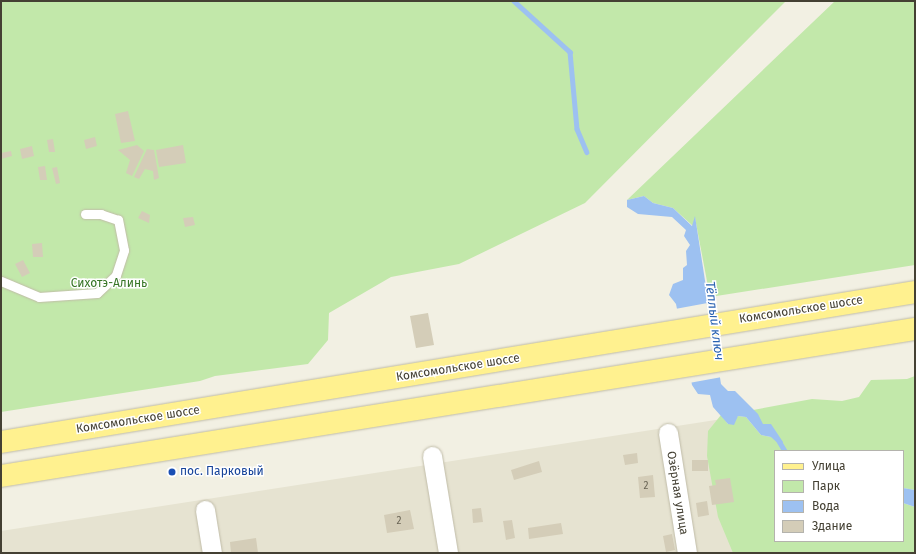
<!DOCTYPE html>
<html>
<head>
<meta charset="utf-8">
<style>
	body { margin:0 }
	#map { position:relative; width:916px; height:554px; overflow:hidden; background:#f2f0e3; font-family:"Fira Sans",sans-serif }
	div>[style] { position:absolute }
	.residential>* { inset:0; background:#e6e3d1 }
	.green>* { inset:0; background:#c2e8aa }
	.water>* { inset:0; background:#9dc1f1 }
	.pier>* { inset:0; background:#f2f0e3 }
	.stream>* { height:4.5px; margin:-2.25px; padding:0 2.25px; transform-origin:2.25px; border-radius:2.25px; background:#9dc1f1 }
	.building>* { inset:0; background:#d4cdb8 }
	.roads { filter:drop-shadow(0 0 1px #c0bca8) drop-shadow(0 0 1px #c0bca8) }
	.lane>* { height:9px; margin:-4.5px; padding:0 4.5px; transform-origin:4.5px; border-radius:4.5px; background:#fff }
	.street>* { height:19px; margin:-9.5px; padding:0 9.5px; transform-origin:9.5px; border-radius:9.5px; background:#fff }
	.primary>* { height:22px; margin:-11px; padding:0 11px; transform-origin:11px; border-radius:11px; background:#fff18f }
	.dots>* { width:11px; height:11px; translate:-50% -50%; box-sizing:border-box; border:2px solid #fff; border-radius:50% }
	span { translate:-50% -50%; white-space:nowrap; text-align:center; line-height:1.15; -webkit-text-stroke:3px #fff; paint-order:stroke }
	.number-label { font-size:10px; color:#686354 }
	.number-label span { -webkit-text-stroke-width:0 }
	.park-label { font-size:12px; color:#377626 }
	.street-label { font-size:12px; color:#444033 }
	.transit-label { font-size:12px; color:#164399 }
	.left { translate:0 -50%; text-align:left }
	.water-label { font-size:13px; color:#2b63b1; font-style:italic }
	.frame { position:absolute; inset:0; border:2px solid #444033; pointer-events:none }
	.legend { position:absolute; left:774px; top:450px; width:130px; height:92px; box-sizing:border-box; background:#fff; border:1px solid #b4b3ad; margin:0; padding:5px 7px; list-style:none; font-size:12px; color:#444033 }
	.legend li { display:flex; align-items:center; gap:8px; height:20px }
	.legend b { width:20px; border:1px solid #b4b3ad }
</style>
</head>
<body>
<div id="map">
	<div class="residential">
		<i style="clip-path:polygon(722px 419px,775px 541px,859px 553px,1px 553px,1px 531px)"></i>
	</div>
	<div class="green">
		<i style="clip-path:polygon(1px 1px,786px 1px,585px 203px,459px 264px,391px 277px,329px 313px,328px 340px,308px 364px,215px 376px,200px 381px,1px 412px)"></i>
		<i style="clip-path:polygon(835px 1px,915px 1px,915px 265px,710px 297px,695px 218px,693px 226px,673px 208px,653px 203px,644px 196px,627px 200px)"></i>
		<i style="clip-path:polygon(915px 376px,915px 490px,903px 488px,903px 451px,775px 451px,775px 541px,903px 541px,903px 503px,915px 507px,915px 553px,733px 553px,718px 517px,707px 456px,708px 431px,721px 415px,728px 424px,738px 416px,746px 417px,761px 435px,771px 437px,753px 410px,812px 399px,842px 401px,859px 397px,871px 380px,907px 379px)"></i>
	</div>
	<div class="water">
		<i style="clip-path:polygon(644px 196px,653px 203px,673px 208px,692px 226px,695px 216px,721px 384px,728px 391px,735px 391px,758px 414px,763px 424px,771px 424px,783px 442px,782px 447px,771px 437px,761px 435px,746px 417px,738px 416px,734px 425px,728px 424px,713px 407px,710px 395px,698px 394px,692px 385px,676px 304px,669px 295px,673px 284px,683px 280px,683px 268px,687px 265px,686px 251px,690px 245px,684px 236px,686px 230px,672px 217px,638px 214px,627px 207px,627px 200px)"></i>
		<i style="clip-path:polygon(903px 488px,915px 490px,915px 507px,903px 503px)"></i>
	</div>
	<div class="pier">
		<i style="clip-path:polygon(713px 302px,722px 377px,689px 383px,675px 309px)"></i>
	</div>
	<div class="stream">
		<i style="left:514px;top:1px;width:76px;rotate:42.3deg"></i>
		<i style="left:570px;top:52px;width:77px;rotate:84.8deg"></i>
		<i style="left:577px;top:129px;width:25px;rotate:67deg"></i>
		<i style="left:779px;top:441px;width:12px;rotate:59deg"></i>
	</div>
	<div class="building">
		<i style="clip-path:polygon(128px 111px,135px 141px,121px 143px,115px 114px)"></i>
		<i style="clip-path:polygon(95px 137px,97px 146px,86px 149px,84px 140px)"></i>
		<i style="clip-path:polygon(53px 139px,55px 152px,49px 152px,47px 140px)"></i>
		<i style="clip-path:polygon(137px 145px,144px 151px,132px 176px,126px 173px,130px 160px,118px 150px)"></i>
		<i style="clip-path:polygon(183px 145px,186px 163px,159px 167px,156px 150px)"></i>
		<i style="clip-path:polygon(32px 146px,34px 156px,22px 159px,20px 149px)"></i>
		<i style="clip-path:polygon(147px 149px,154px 150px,159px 178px,154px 180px,153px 171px,145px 169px,139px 179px,134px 177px)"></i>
		<i style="clip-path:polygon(11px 151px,12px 156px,1px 159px,1px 153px)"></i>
		<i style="clip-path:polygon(45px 166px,47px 180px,40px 180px,38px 167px)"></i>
		<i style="clip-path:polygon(57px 167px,60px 183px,56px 184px,52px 168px)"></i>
		<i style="clip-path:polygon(142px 211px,150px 215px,149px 223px,138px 218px)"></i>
		<i style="clip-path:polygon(193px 217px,195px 225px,185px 227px,183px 218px)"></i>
		<i style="clip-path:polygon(42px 243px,43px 257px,33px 257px,32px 244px)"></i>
		<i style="clip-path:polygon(23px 260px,30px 273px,22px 277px,15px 264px)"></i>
		<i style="clip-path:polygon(428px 313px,434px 345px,416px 348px,410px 316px)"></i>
		<i style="clip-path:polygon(637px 453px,638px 463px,625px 465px,623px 455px)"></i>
		<i style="clip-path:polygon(692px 460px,708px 460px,708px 471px,692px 471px)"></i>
		<i style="clip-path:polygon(539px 461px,542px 472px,514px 480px,511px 470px)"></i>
		<i style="clip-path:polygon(653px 475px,655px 497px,640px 498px,638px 477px)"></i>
		<i style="clip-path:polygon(730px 478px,734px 502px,712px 505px,709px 486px,716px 485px,715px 480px)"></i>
		<i style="clip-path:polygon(707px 501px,709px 515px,698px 517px,696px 503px)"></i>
		<i style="clip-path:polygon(481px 508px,483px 522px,473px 523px,472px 509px)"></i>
		<i style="clip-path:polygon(410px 510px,414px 529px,387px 533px,384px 515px)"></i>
		<i style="clip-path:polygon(512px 520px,515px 538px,506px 540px,503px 521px)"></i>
		<i style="clip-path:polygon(561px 523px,563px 534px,529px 539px,528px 528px)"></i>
		<i style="clip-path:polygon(672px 534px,675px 550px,666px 552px,663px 536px)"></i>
		<i style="clip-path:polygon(256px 538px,258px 553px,231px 553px,230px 542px)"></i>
	</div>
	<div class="roads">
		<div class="lane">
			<i style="left:1px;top:281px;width:41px;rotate:22.8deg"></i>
			<i style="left:39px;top:297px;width:58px;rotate:-3.9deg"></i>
			<i style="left:97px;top:293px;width:26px;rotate:-43deg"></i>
			<i style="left:116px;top:275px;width:26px;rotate:-72deg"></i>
			<i style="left:124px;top:250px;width:31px;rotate:-101deg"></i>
			<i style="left:118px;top:220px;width:18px;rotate:-161deg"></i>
			<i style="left:101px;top:214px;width:16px;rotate:180deg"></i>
		</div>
		<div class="street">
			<i style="left:668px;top:433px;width:121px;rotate:81deg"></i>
			<i style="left:432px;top:456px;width:98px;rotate:80.6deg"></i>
			<i style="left:205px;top:510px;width:44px;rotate:80.8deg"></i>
		</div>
		<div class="primary">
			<i style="left:1px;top:442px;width:926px;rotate:-9.32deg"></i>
			<i style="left:1px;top:476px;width:926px;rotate:-9.14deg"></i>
		</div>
	</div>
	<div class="dots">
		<i style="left:172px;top:472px;background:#1a4fb4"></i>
	</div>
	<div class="number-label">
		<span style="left:646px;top:487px">2</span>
		<span style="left:399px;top:522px">2</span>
	</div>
	<div class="park-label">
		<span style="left:109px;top:284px">Сихотэ-Алинь</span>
	</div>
	<div class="street-label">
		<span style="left:801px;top:310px;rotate:-9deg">Комсомольское шоссе</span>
		<span style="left:458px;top:368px;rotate:-9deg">Комсомольское шоссе</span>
		<span style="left:138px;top:420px;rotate:-9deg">Комсомольское шоссе</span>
		<span style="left:677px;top:493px;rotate:81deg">Озёрная улица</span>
	</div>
	<div class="transit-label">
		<span class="left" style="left:180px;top:472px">пос. Парковый</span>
	</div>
	<div class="water-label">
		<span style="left:714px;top:321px;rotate:83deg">Тёплый ключ</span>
	</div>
	<div class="frame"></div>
	<ul class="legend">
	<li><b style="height:5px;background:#fff18f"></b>Улица</li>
	<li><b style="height:11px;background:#c2e8aa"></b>Парк</li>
	<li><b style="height:11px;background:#9dc1f1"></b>Вода</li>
	<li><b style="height:11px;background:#d4cdb8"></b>Здание</li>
	</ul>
</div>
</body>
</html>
